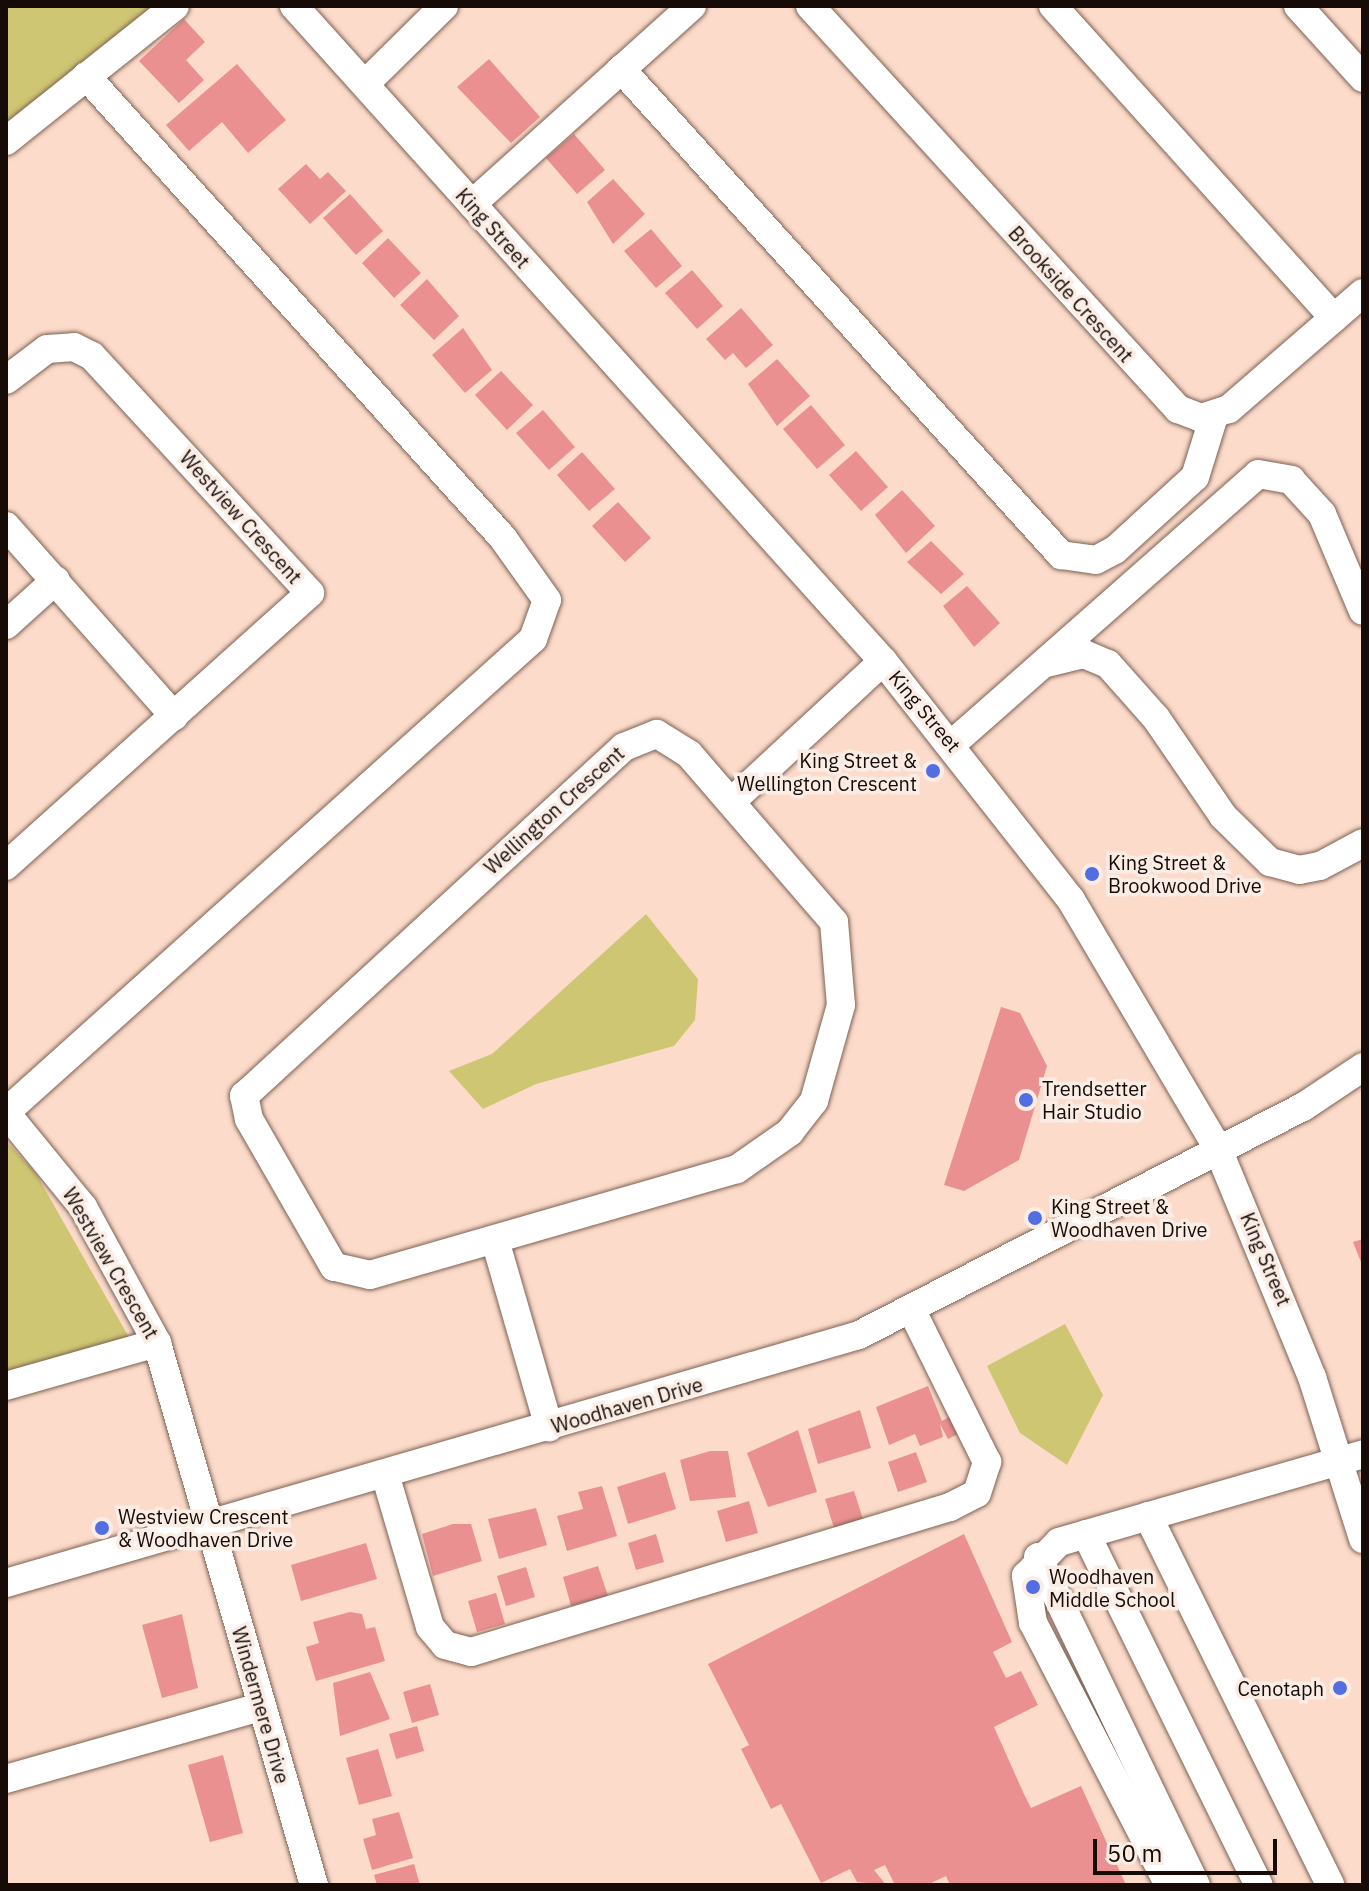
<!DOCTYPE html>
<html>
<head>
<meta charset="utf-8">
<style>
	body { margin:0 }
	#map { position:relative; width:1369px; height:1891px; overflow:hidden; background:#fcdbca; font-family:"IBM Plex Sans",sans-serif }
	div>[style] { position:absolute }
	.green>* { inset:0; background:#cfc673 }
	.building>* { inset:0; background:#eb9090 }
	.roads { filter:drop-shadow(0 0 2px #7e6153) drop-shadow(0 0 2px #7e6153) }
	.minor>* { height:28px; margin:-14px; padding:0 14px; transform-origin:14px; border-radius:14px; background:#fff }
	.dots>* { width:22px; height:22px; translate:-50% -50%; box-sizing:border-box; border:4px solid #faede6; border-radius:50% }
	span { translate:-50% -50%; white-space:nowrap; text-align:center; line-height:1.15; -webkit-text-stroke:7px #faede6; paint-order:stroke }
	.street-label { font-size:20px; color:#160b06 }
	.poi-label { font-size:20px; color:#160b06 }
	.right { translate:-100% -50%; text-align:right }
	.left { translate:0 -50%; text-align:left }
	.frame { position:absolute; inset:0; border:8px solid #160b06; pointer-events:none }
	.scale { position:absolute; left:1093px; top:1839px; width:184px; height:36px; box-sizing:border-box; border:4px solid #160b06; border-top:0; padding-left:10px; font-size:24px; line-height:28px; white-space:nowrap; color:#160b06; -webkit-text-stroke:6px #faede6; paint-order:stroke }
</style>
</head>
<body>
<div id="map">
	<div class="green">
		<i style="clip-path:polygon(6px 6px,159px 6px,6px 127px)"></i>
		<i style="clip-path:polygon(646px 914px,698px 979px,695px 1020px,674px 1046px,536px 1084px,483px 1109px,449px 1071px,492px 1054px)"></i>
		<i style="clip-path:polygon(6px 1141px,35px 1172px,131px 1341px,6px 1374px)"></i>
		<i style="clip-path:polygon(1065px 1324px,1103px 1395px,1067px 1465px,1020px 1433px,987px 1366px)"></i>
	</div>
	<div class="building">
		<i style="clip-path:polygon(184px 19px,205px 42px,186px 60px,204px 80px,179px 103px,139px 61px)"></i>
		<i style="clip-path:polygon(489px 59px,540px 117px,511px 143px,457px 87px)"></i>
		<i style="clip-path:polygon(237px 64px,286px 120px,248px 153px,222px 122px,189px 151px,166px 125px)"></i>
		<i style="clip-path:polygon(574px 134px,605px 170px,577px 194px,546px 158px)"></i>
		<i style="clip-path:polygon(306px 164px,320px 179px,328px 172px,346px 191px,310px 224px,278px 189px)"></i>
		<i style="clip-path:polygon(613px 179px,645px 214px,613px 244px,587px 202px)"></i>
		<i style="clip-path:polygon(350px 194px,383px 231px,356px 255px,323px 218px)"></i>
		<i style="clip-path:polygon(651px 229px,682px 266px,656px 288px,624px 251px)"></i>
		<i style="clip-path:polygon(388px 238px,421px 273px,394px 298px,362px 263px)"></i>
		<i style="clip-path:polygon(692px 270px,723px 306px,697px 329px,665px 293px)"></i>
		<i style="clip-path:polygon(427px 279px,459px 316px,434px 340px,400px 305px)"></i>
		<i style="clip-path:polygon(741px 308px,773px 345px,746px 368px,733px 353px,725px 360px,706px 339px)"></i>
		<i style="clip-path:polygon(463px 328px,492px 370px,465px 393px,432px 355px)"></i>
		<i style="clip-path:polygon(777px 359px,810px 396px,777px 426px,748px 384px)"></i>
		<i style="clip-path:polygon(501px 371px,533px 405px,507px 430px,475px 395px)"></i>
		<i style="clip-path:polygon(811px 405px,845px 445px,817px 469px,783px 429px)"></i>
		<i style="clip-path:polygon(543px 410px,575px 447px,549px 470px,516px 433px)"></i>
		<i style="clip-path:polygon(856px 451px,888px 487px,861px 511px,829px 475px)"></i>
		<i style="clip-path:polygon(582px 452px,615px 489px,589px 511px,557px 475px)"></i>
		<i style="clip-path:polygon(902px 490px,935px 526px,906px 553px,875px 515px)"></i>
		<i style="clip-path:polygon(618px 502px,651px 538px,625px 562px,592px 526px)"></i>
		<i style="clip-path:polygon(931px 541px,964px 574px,941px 594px,907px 562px)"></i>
		<i style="clip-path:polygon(967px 586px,1000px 623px,974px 647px,943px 606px)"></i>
		<i style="clip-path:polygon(1001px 1007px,1020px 1013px,1047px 1066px,1019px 1160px,964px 1191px,944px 1185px)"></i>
		<i style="clip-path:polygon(1363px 1239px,1363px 1267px,1353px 1242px)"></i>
		<i style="clip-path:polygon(928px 1386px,942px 1421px,951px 1416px,960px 1433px,948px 1439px,940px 1424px,943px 1437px,920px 1446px,915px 1434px,889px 1445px,876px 1407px)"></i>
		<i style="clip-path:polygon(860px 1410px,871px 1448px,818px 1464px,808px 1429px)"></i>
		<i style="clip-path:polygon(798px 1430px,817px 1492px,768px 1507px,747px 1453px)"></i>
		<i style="clip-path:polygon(710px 1451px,728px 1451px,736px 1497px,690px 1501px,680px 1460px)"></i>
		<i style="clip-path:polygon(916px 1452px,927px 1482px,898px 1492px,888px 1462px)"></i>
		<i style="clip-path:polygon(665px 1472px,676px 1509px,628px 1524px,617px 1487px)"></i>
		<i style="clip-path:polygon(602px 1486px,617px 1536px,567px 1551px,557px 1516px,583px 1509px,578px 1492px)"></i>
		<i style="clip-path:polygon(854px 1491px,863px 1519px,834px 1528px,825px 1499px)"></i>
		<i style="clip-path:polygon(749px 1501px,758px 1533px,726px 1542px,717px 1511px)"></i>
		<i style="clip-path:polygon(536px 1508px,547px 1545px,499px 1559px,488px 1519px)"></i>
		<i style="clip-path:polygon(453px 1524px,471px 1524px,482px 1561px,433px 1576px,422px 1534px)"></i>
		<i style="clip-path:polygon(656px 1534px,664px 1562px,636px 1570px,628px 1543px)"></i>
		<i style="clip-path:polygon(964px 1534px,1012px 1642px,993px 1652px,1006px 1678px,1021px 1671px,1038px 1705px,994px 1727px,1024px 1794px,1031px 1808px,1081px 1786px,1126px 1885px,950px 1885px,946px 1876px,927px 1885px,895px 1885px,885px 1865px,874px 1870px,886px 1885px,857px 1882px,850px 1869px,821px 1883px,781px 1804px,771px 1809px,741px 1749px,749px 1745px,708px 1664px)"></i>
		<i style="clip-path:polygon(366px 1543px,377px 1579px,301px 1601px,291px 1565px)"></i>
		<i style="clip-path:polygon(598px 1566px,608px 1596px,571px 1606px,563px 1577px)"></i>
		<i style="clip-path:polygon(526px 1567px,535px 1597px,506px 1606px,497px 1576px)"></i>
		<i style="clip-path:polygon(496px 1593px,505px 1624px,477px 1632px,468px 1601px)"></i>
		<i style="clip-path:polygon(350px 1612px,362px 1614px,366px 1629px,375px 1627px,385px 1661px,316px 1681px,306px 1647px,319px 1643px,313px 1622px)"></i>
		<i style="clip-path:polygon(182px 1614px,198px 1688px,162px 1698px,142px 1625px)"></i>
		<i style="clip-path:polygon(370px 1672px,390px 1719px,340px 1736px,333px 1683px)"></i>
		<i style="clip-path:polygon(430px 1684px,439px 1715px,412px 1723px,403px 1692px)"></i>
		<i style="clip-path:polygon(417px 1726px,424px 1751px,396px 1759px,389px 1734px)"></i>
		<i style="clip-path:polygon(378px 1749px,392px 1796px,359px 1805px,346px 1758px)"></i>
		<i style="clip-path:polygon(223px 1755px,243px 1833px,210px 1842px,188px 1765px)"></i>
		<i style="clip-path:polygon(399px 1812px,413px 1858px,372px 1870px,363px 1839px,376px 1835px,372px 1819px)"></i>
		<i style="clip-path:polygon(414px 1864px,420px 1885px,377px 1885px,374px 1875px)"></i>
	</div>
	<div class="roads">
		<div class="minor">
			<i style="left:294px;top:6px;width:881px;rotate:48.04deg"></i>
			<i style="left:883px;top:661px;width:304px;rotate:51.8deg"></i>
			<i style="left:1071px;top:900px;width:289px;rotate:59.4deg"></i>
			<i style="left:1218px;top:1149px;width:247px;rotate:67.6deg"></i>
			<i style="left:1312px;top:1377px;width:170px;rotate:72.5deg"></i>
			<i style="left:810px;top:6px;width:546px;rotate:47.6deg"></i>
			<i style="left:1178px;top:409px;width:25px;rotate:21deg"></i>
			<i style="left:1201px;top:418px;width:29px;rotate:-18deg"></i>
			<i style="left:1229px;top:409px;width:177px;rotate:-40.9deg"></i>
			<i style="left:1053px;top:6px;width:420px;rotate:48deg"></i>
			<i style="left:1298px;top:6px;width:97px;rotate:47.9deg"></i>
			<i style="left:621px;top:69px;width:656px;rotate:47.84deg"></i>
			<i style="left:1061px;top:555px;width:35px;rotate:8deg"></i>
			<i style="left:1096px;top:560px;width:21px;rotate:-28deg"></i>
			<i style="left:1115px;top:550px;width:108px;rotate:-42.4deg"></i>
			<i style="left:1195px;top:477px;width:64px;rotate:-72.7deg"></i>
			<i style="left:365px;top:84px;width:111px;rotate:-44.6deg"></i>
			<i style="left:6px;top:141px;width:216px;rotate:-38.6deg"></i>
			<i style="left:472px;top:204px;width:296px;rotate:-42deg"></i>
			<i style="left:6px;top:380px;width:51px;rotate:-37.1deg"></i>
			<i style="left:47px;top:349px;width:27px;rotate:-4deg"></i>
			<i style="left:74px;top:347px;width:20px;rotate:27deg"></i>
			<i style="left:92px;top:356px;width:322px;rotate:47.4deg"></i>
			<i style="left:310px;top:593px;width:409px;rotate:138.1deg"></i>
			<i style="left:6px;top:526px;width:254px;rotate:48.5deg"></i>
			<i style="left:6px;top:625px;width:67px;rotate:-42deg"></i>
			<i style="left:1047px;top:663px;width:38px;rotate:-14deg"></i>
			<i style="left:1084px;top:654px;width:26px;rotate:23deg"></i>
			<i style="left:1108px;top:664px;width:72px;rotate:48.4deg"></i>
			<i style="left:1156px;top:718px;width:119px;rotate:55.6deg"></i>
			<i style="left:1223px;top:816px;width:66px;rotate:44.4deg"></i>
			<i style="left:1270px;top:862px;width:30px;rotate:15deg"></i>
			<i style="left:1299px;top:870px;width:21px;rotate:-11deg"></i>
			<i style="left:1320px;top:866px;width:49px;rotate:-28.1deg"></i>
			<i style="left:657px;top:734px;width:38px;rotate:32deg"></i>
			<i style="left:689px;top:754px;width:222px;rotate:49.2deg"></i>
			<i style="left:834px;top:922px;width:83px;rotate:85.2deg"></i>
			<i style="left:841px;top:1005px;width:100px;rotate:105.7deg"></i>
			<i style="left:814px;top:1101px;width:39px;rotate:128deg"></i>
			<i style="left:790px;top:1132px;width:65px;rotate:145.1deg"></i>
			<i style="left:737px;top:1169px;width:382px;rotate:163.9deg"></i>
			<i style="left:370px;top:1275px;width:37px;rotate:-167deg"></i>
			<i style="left:334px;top:1267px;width:171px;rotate:-119.9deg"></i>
			<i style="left:249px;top:1119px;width:24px;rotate:-102deg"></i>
			<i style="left:244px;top:1096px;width:516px;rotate:-42.57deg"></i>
			<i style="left:624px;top:747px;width:35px;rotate:-22deg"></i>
			<i style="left:952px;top:744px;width:408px;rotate:-41.4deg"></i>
			<i style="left:1258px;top:474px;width:34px;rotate:10deg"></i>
			<i style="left:1291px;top:480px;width:46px;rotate:47.6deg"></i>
			<i style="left:1322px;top:514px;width:105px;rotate:67.1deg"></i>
			<i style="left:732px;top:801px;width:206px;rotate:-42.8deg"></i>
			<i style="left:6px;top:1112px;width:708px;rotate:-41.91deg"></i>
			<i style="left:533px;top:639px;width:41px;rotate:-70.3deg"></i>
			<i style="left:547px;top:600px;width:76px;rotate:-125.4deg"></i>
			<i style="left:503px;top:538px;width:622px;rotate:-132.07deg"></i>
			<i style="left:6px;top:1113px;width:122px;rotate:50.7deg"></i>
			<i style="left:83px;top:1207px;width:155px;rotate:61.4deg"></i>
			<i style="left:157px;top:1343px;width:564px;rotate:73.85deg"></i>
			<i style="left:495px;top:1240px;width:195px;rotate:73.9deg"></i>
			<i style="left:6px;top:1386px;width:157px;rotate:-15.9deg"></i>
			<i style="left:385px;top:1474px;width:159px;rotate:73.6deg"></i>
			<i style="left:430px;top:1627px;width:23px;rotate:50deg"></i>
			<i style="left:445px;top:1645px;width:27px;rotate:15deg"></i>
			<i style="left:471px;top:1652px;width:500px;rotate:-16.84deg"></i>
			<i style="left:950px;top:1507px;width:30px;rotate:-27deg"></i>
			<i style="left:977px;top:1493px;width:33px;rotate:-72deg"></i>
			<i style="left:987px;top:1462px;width:169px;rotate:-116.4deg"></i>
			<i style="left:1148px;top:1516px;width:411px;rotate:63.7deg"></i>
			<i style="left:1086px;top:1534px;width:391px;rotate:63.8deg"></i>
			<i style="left:1038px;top:1557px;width:364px;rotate:64.3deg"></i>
			<i style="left:6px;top:1583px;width:888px;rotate:-16.21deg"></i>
			<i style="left:859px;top:1335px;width:499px;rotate:-27.2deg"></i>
			<i style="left:1303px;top:1107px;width:72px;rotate:-33.7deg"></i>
			<i style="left:6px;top:1779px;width:264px;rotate:-15.8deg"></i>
			<i style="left:1169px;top:1885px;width:295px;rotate:-117.4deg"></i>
			<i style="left:1033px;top:1623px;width:48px;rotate:-98.5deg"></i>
			<i style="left:1026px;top:1576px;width:47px;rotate:-45.9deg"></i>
			<i style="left:1059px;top:1542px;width:316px;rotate:-16.1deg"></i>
		</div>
	</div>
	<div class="dots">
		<i style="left:933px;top:771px;background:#536ee3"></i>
		<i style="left:1092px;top:874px;background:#536ee3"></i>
		<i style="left:1026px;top:1100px;background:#536ee3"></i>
		<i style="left:1035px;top:1218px;background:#536ee3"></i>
		<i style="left:102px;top:1528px;background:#536ee3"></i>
		<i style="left:1033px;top:1587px;background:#536ee3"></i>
		<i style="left:1340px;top:1688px;background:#536ee3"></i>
	</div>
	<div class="street-label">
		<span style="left:493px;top:228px;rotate:48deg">King Street</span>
		<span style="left:1071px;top:294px;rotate:48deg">Brookside Crescent</span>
		<span style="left:241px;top:517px;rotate:48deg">Westview Crescent</span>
		<span style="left:925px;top:711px;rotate:50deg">King Street</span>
		<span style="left:554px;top:810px;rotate:-42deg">Wellington Crescent</span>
		<span style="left:1266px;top:1259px;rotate:67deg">King Street</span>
		<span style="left:111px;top:1263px;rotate:60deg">Westview Crescent</span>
		<span style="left:627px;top:1405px;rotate:-16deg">Woodhaven Drive</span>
		<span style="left:261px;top:1705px;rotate:74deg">Windermere Drive</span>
	</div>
	<div class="poi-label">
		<span class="right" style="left:917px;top:772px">King Street &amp;<br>Wellington Crescent</span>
		<span class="left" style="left:1108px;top:874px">King Street &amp;<br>Brookwood Drive</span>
		<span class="left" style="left:1042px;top:1100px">Trendsetter<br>Hair Studio</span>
		<span class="left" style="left:1051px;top:1218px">King Street &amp;<br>Woodhaven Drive</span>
		<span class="left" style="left:118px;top:1528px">Westview Crescent<br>&amp; Woodhaven Drive</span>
		<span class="left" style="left:1049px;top:1588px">Woodhaven<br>Middle School</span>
		<span class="right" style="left:1324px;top:1688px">Cenotaph</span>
	</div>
	<div class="frame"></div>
	<div class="scale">50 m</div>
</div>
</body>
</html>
